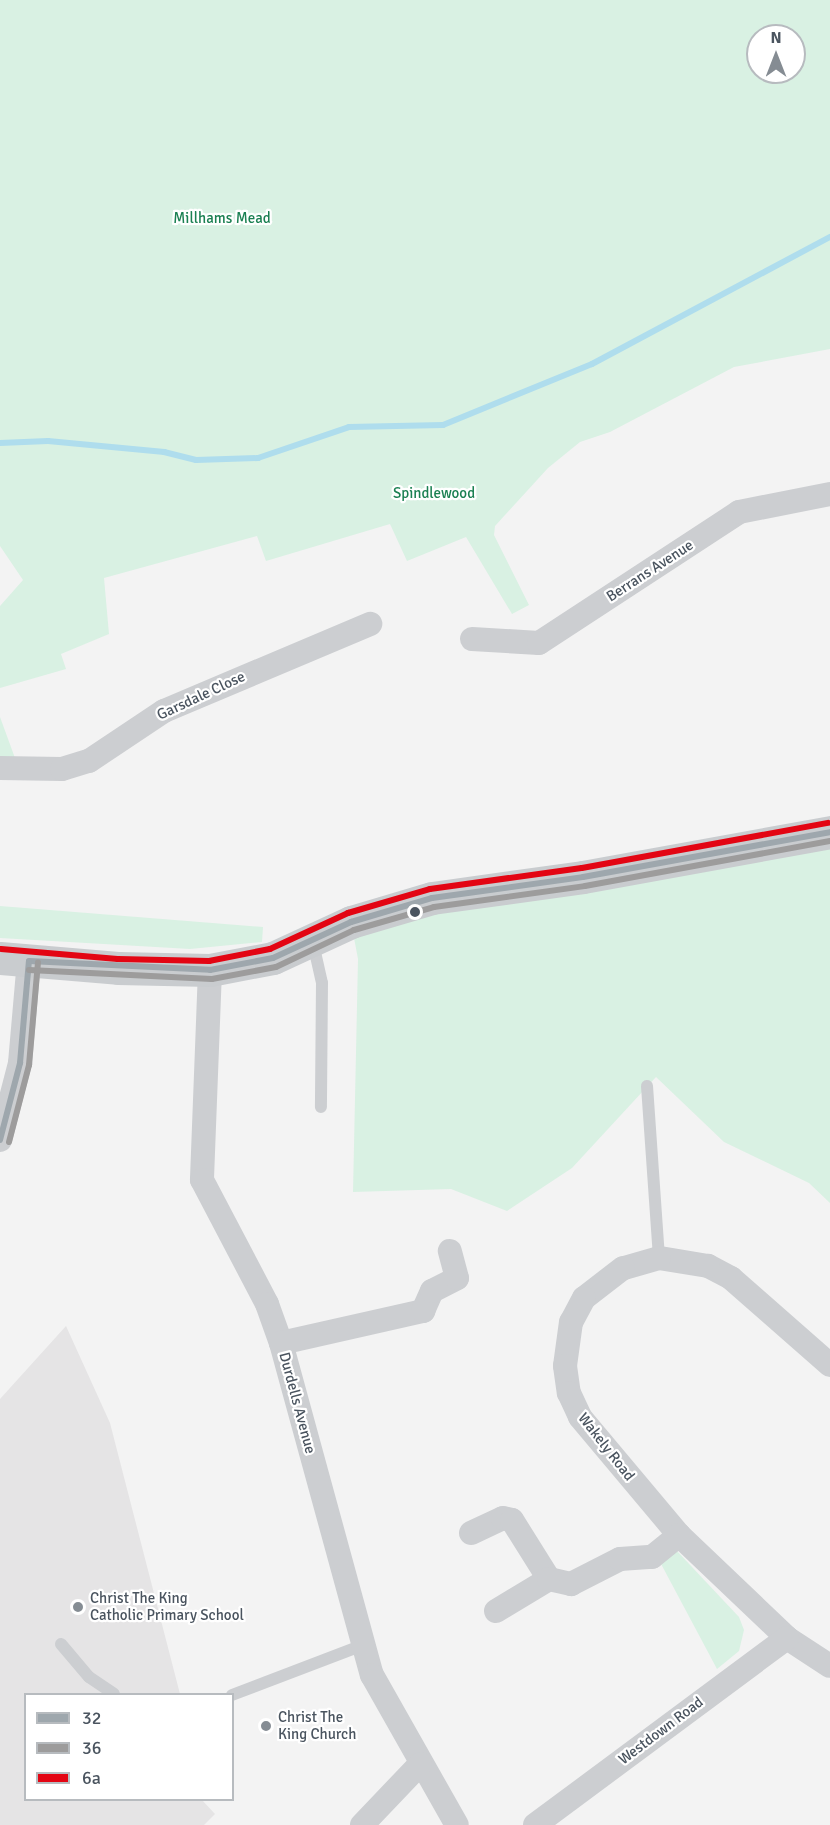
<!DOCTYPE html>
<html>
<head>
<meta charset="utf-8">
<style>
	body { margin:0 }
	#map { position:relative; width:830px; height:1825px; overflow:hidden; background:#f3f3f3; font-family:Signika,sans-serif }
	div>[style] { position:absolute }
	.education>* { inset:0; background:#e5e4e5 }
	.green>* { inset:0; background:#d9f1e3 }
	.stream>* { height:6px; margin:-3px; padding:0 3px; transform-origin:3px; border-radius:3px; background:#afdded }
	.service>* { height:12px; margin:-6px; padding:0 6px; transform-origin:6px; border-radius:6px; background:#ccced1 }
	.minor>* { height:24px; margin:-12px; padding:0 12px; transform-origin:12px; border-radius:12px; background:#ccced1 }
	.primary>* { height:33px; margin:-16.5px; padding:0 16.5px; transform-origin:16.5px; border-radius:16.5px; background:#c9cccf }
	.bus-1>* { height:6px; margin:-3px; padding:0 3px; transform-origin:3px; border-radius:3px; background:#9ea7ad }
	.bus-2>* { height:6px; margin:-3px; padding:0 3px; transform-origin:3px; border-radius:3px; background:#9d9c9c }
	.bus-3>* { height:6px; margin:-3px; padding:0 3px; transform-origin:3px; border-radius:3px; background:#e30513 }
	.dots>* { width:16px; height:16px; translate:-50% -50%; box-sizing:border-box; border:3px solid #fff; border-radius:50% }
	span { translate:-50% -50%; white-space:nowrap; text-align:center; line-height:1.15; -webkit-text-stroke:4.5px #fff; paint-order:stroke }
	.park-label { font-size:15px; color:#1b8052 }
	.street-label { font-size:15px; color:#4a545f }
	.poi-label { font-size:15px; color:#4a545f }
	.left { translate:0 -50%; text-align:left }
	.legend { position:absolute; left:24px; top:1693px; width:210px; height:108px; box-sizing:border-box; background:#fff; border:2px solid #b7bbbf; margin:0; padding:8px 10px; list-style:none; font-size:18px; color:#4a545f }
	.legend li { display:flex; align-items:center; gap:12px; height:30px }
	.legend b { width:30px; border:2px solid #b7bbbf }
	.north { position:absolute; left:746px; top:24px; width:60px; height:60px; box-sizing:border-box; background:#fff; border:2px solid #b7bbbf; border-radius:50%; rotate:0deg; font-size:16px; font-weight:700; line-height:24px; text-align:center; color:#4a545f }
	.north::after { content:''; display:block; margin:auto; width:21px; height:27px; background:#858c93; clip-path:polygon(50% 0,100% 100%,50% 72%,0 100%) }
</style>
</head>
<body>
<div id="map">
	<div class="education">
		<i style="clip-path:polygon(66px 1326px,110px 1423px,180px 1694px,26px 1694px,26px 1800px,202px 1800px,215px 1814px,204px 1825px,0 1825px,0 1399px)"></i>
	</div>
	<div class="green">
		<i style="clip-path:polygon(evenodd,0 0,830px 0,830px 349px,734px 367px,610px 432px,580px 442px,548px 468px,495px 526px,494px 535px,529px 605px,512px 614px,466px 537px,407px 561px,390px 524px,266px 561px,257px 536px,104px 578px,109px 634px,61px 654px,66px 669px,0 688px,0 606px,23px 580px,0 546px,0 0,758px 36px,794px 36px,794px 72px,758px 72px,758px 36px)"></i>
		<i style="clip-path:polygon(0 717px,19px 769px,0 768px)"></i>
		<i style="clip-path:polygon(830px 832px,830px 1203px,809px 1183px,724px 1142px,656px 1077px,572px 1168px,507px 1211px,451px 1189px,353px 1192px,358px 959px,351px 922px)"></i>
		<i style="clip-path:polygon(0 906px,263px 927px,262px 942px,190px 949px,0 938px)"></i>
		<i style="clip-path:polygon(676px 1550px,739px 1617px,744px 1630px,739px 1651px,717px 1669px,660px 1562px)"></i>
	</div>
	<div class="stream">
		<i style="left:0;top:443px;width:48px;rotate:-2.4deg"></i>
		<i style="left:48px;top:441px;width:117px;rotate:5.4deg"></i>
		<i style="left:164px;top:452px;width:33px;rotate:14deg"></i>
		<i style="left:196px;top:460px;width:62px;rotate:-1.8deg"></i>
		<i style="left:258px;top:458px;width:96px;rotate:-18.8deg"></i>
		<i style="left:349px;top:427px;width:94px;rotate:-1.2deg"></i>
		<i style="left:443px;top:425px;width:161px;rotate:-22.3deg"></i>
		<i style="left:592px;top:364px;width:270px;rotate:-28.1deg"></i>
	</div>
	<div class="service">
		<i style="left:313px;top:943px;width:41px;rotate:77.3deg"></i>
		<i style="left:322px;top:983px;width:124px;rotate:90.5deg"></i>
		<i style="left:647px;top:1086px;width:172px;rotate:86deg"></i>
		<i style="left:61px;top:1644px;width:43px;rotate:49.7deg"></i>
		<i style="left:89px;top:1677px;width:30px;rotate:34deg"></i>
		<i style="left:232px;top:1695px;width:140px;rotate:-20.9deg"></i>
	</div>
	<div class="minor">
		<i style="left:472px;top:639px;width:67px;rotate:3.4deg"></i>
		<i style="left:539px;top:643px;width:239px;rotate:-33.2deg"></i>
		<i style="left:739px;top:512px;width:93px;rotate:-11.2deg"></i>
		<i style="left:0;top:768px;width:62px;rotate:0.9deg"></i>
		<i style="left:62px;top:769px;width:28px;rotate:-17deg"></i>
		<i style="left:89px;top:761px;width:90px;rotate:-33.7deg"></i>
		<i style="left:164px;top:711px;width:224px;rotate:-22.9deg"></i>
		<i style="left:210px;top:970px;width:210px;rotate:92.2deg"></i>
		<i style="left:202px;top:1180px;width:140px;rotate:62.3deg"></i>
		<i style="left:267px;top:1304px;width:41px;rotate:70.3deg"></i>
		<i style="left:281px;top:1343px;width:344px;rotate:74.7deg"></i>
		<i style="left:372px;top:1675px;width:172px;rotate:60.5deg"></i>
		<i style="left:0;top:1140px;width:80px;rotate:-75.4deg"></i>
		<i style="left:20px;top:1063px;width:102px;rotate:-85deg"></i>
		<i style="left:281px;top:1343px;width:146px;rotate:-12.7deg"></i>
		<i style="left:423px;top:1311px;width:22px;rotate:-66deg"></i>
		<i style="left:432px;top:1291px;width:28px;rotate:-27deg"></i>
		<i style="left:457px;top:1278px;width:28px;rotate:-105deg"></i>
		<i style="left:830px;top:1365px;width:132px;rotate:-138.7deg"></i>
		<i style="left:731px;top:1278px;width:26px;rotate:-152deg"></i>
		<i style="left:708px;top:1266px;width:50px;rotate:-170.7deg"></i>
		<i style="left:659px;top:1258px;width:37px;rotate:164deg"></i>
		<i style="left:623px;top:1268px;width:49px;rotate:142.4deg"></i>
		<i style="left:584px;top:1298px;width:27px;rotate:118deg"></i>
		<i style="left:571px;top:1322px;width:44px;rotate:97.8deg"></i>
		<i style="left:565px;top:1366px;width:27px;rotate:82deg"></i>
		<i style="left:569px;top:1393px;width:26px;rotate:65deg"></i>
		<i style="left:580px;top:1417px;width:154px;rotate:50deg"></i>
		<i style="left:679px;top:1535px;width:149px;rotate:43.6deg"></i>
		<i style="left:787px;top:1638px;width:51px;rotate:33.1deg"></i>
		<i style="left:471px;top:1533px;width:35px;rotate:-25deg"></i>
		<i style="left:503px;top:1518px;width:9px;rotate:13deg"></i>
		<i style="left:512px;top:1520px;width:70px;rotate:57.9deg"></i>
		<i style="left:496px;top:1611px;width:62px;rotate:-31.1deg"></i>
		<i style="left:549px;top:1579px;width:23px;rotate:13deg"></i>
		<i style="left:571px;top:1584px;width:55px;rotate:-27deg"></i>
		<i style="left:620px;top:1559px;width:32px;rotate:-4deg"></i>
		<i style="left:652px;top:1557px;width:35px;rotate:-39deg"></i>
		<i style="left:362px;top:1825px;width:84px;rotate:-46.4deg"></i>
		<i style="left:535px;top:1825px;width:314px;rotate:-36.6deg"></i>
	</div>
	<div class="primary">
		<i style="left:0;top:958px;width:118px;rotate:4.8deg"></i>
		<i style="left:118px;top:968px;width:92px;rotate:1.2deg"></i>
		<i style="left:210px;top:970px;width:64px;rotate:-10.8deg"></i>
		<i style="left:273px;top:958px;width:86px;rotate:-24.8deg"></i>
		<i style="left:351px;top:922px;width:84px;rotate:-16.5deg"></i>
		<i style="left:432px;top:898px;width:152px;rotate:-7.9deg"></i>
		<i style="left:583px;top:877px;width:251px;rotate:-10.3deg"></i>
	</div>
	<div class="bus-1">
		<i style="left:29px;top:961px;width:181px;rotate:2.8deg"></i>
		<i style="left:210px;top:970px;width:64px;rotate:-10.8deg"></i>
		<i style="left:273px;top:958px;width:86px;rotate:-24.8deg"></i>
		<i style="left:351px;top:922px;width:84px;rotate:-16.5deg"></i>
		<i style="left:432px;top:898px;width:152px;rotate:-7.9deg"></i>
		<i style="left:583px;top:877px;width:251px;rotate:-10.3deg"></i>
		<i style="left:0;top:1140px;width:80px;rotate:-75.4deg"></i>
		<i style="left:20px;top:1063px;width:102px;rotate:-85deg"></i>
	</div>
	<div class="bus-2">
		<i style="left:29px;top:970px;width:183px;rotate:2.8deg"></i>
		<i style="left:212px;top:979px;width:65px;rotate:-10.6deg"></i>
		<i style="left:276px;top:967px;width:86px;rotate:-25.4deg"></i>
		<i style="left:354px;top:930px;width:83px;rotate:-16deg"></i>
		<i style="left:434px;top:907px;width:152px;rotate:-7.9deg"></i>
		<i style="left:585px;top:886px;width:249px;rotate:-10.4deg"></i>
		<i style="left:9px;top:1142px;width:80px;rotate:-75.4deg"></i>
		<i style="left:29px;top:1065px;width:103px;rotate:-85deg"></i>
	</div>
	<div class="bus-3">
		<i style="left:1px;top:949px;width:117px;rotate:4.9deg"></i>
		<i style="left:118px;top:959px;width:91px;rotate:1.3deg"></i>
		<i style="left:209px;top:961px;width:62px;rotate:-11.1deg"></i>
		<i style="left:270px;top:949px;width:86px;rotate:-24.8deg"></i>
		<i style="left:348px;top:913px;width:85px;rotate:-16.3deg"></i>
		<i style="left:430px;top:889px;width:153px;rotate:-7.9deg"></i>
		<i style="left:582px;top:868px;width:250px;rotate:-10.4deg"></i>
	</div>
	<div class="dots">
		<i style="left:415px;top:912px;background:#4a545f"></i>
		<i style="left:78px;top:1607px;background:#858c93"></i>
		<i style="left:266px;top:1726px;background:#858c93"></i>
	</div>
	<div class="park-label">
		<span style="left:222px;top:219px">Millhams Mead</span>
		<span style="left:434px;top:494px">Spindlewood</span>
	</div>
	<div class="street-label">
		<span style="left:650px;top:571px;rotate:-33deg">Berrans Avenue</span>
		<span style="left:201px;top:696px;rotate:-25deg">Garsdale Close</span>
		<span style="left:297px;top:1403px;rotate:75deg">Durdells Avenue</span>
		<span style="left:606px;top:1447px;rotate:52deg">Wakely Road</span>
		<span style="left:661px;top:1731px;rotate:-37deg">Westdown Road</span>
	</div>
	<div class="poi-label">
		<span class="left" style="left:90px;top:1607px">Christ The King<br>Catholic Primary School</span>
		<span class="left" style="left:278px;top:1726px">Christ The<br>King Church</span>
	</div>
	<ul class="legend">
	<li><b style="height:8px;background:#9ea7ad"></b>32</li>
	<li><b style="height:8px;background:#9d9c9c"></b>36</li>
	<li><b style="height:8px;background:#e30513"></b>6a</li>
	</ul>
	<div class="north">N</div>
</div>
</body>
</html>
